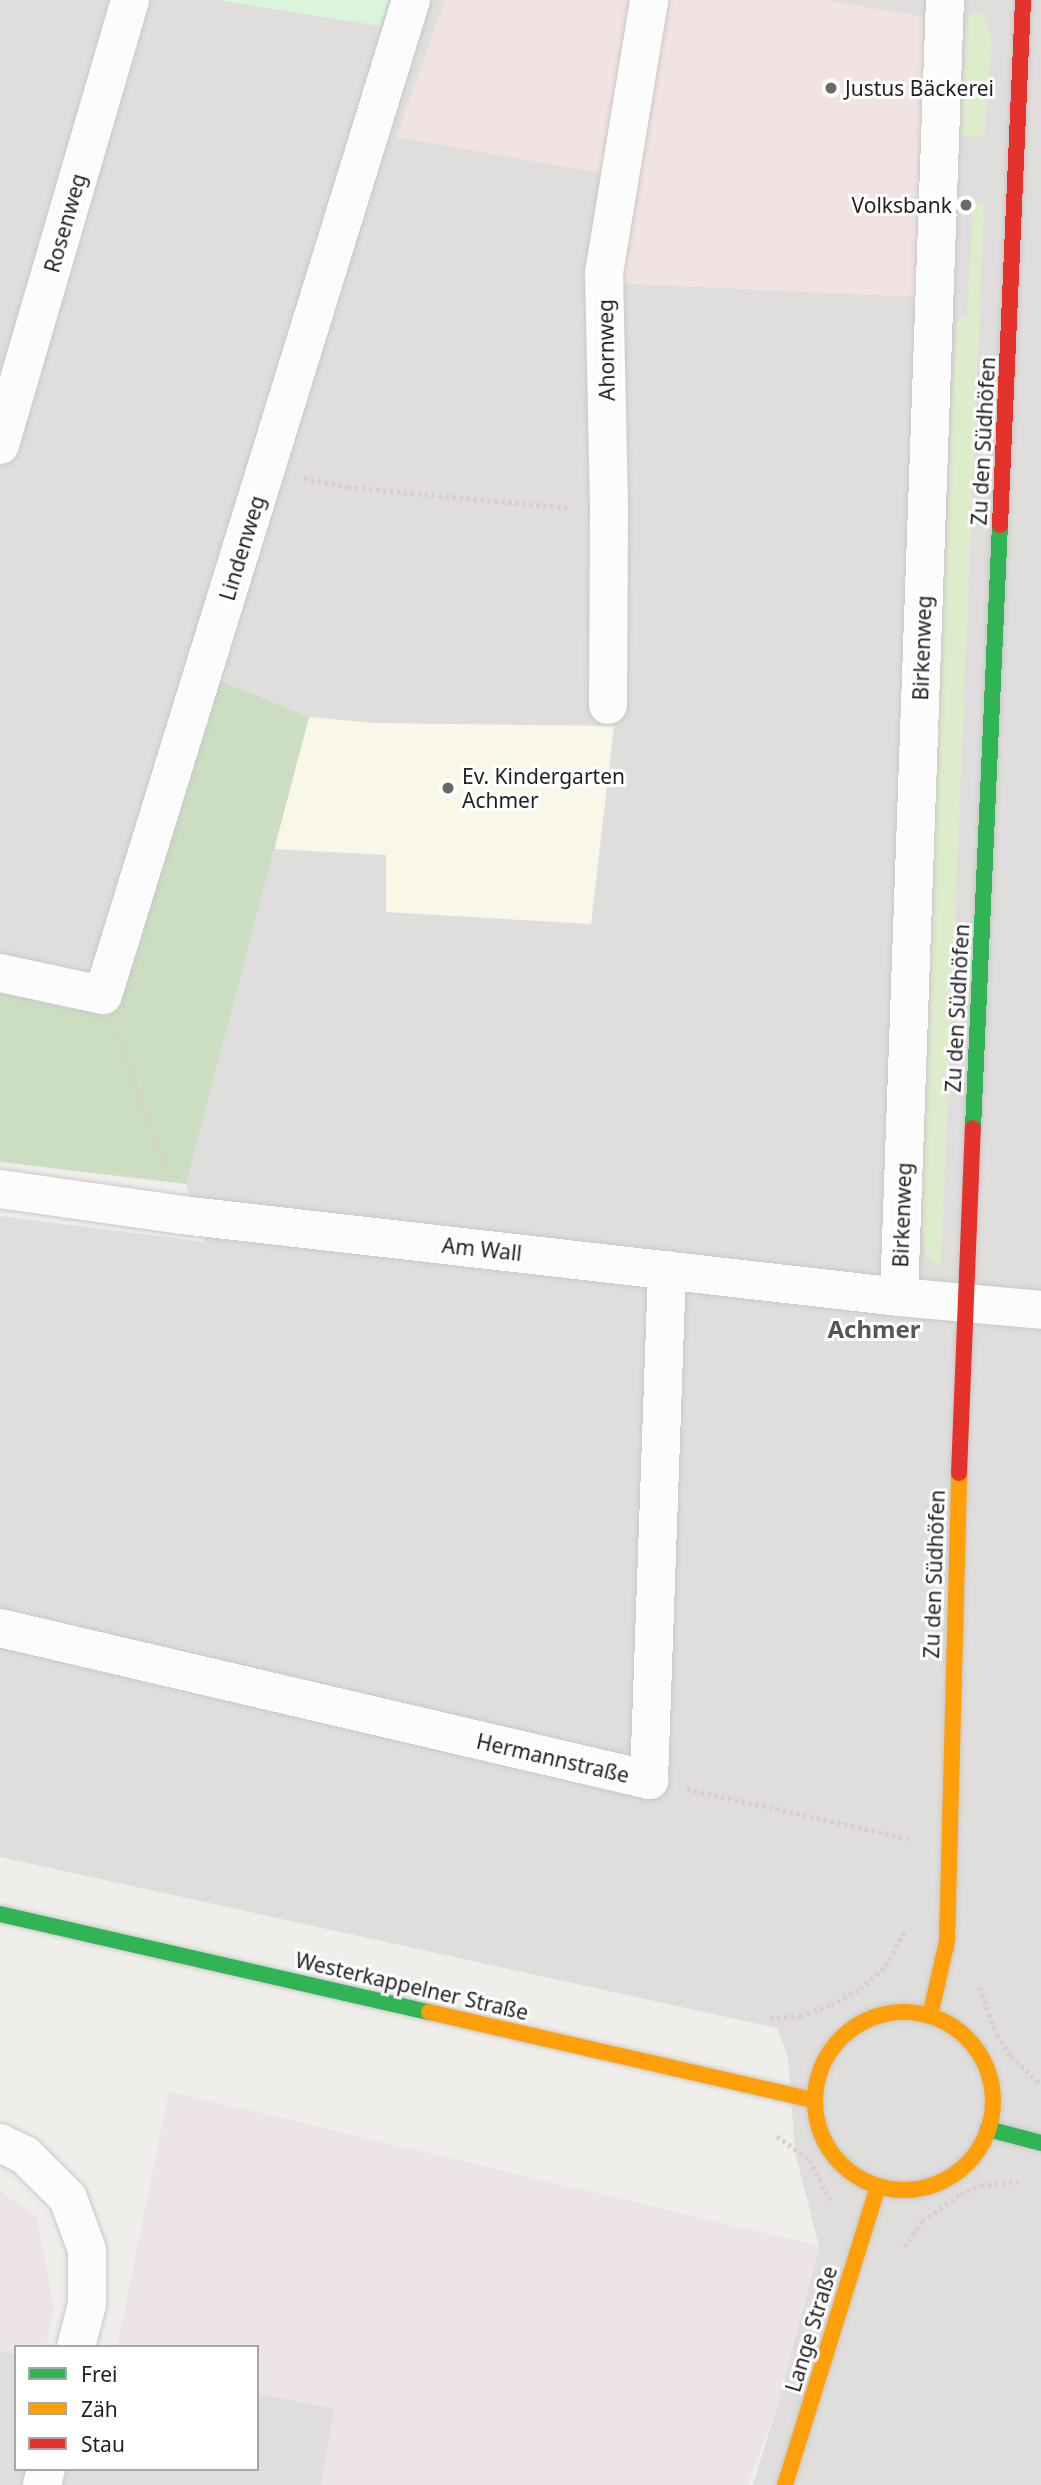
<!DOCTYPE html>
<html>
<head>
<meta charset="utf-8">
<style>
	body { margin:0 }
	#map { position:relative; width:1041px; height:2485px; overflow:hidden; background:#f0eeeb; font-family:"Noto Sans",sans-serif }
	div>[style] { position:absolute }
	.residential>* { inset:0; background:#dfdedc }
	.commercial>* { inset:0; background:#f1e3e1 }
	.industrial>* { inset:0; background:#ede4e9 }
	.education>* { inset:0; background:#f8f7e8 }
	.grass>* { inset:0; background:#ddeccb }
	.forest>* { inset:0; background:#cbdec1 }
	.park>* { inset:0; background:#daf5da }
	.path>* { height:4.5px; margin-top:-2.25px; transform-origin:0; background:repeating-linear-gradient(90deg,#dccecd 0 3.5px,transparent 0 7px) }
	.roads { filter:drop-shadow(0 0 2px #c9c8c7) drop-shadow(0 0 2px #c9c8c7) }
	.street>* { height:38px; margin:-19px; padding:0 19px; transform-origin:19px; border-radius:19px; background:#fdfcfc }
	.fast>* { height:16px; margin:-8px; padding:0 8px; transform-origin:8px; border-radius:8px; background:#30b455 }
	.slow>* { height:16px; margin:-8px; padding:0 8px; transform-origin:8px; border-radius:8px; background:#ff9f0a }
	.slow>.ring { margin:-8px; padding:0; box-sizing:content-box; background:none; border:16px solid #ff9f0a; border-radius:50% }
	.jam>* { height:16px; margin:-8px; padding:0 8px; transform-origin:8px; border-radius:8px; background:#e5322d }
	.dots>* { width:19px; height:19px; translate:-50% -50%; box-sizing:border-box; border:4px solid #fff; border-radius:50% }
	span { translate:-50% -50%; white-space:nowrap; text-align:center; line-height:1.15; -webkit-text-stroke:6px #fff; paint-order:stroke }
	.poi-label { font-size:21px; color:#222 }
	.left { translate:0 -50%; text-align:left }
	.right { translate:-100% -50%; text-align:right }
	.street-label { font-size:21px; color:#222 }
	.quarter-label { font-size:24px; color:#555; font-weight:700 }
	.legend { position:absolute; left:14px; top:2345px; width:245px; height:126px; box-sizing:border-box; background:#fff; border:2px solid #a7a7a7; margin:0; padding:9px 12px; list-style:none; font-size:21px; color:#222 }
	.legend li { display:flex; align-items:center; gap:14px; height:35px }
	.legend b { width:35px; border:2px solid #a7a7a7 }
</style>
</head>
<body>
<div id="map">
	<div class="residential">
		<i style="clip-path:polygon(0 0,1041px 0,1041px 2485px,753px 2485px,778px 2403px,819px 2246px,795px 2152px,788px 2057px,777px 2028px,0 1857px,0 1216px,205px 1242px,186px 1184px,309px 717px,112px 1005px,0 985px)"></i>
		<i style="clip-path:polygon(0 2351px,16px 2354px,16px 2469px,257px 2469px,257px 2393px,335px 2408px,321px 2485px,0 2485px)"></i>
	</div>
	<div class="commercial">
		<i style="clip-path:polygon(445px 0,824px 0,925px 17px,919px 297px,588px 282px,607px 174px,396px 137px)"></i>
	</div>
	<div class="industrial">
		<i style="clip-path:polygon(169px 2091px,820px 2246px,778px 2403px,748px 2485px,321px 2485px,335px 2409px,257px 2393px,257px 2347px,117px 2347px)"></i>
		<i style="clip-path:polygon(0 2191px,37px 2217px,54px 2308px,46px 2347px,16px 2347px,16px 2354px,0 2351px)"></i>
	</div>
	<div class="education">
		<i style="clip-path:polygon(309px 717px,374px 723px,614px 726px,591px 924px,386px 912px,386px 855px,274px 849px)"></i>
	</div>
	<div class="grass">
		<i style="clip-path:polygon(980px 13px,987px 21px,992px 41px,984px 137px,959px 135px,968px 16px)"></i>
		<i style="clip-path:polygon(973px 203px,984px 204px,941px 1267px,926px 1257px,915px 1182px,957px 318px,967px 317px)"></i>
	</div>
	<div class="forest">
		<i style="clip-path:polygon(220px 681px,309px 717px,186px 1184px,0 1162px,0 985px,112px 1005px)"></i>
	</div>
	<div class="park">
		<i style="clip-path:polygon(217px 0,389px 0,380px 26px)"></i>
	</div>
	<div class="path">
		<i style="left:304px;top:478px;width:45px;rotate:11.6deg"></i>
		<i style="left:348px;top:487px;width:223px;rotate:5.4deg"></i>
		<i style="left:116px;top:1031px;width:149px;rotate:70deg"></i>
		<i style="left:687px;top:1789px;width:230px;rotate:12.6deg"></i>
		<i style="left:980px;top:1987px;width:51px;rotate:70.5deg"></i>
		<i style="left:997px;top:2035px;width:25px;rotate:56deg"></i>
		<i style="left:1011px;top:2056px;width:41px;rotate:43deg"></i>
		<i style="left:770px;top:2018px;width:30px;rotate:-4deg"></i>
		<i style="left:800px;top:2016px;width:33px;rotate:-20deg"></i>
		<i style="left:831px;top:2005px;width:33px;rotate:-29deg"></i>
		<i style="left:860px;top:1989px;width:35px;rotate:-41deg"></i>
		<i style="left:886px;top:1966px;width:41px;rotate:-62.2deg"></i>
		<i style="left:777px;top:2136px;width:41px;rotate:36deg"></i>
		<i style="left:810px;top:2160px;width:45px;rotate:63.4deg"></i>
		<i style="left:904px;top:2247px;width:32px;rotate:-55deg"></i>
		<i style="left:922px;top:2221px;width:47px;rotate:-35.4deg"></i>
		<i style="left:960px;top:2194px;width:23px;rotate:-23deg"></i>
		<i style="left:981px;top:2185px;width:37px;rotate:-6deg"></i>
	</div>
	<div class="roads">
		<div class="street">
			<i style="left:0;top:445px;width:464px;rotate:-73.7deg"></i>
			<i style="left:608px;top:705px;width:197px;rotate:-89.7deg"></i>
			<i style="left:609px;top:508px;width:235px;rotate:-91.2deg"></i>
			<i style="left:604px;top:273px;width:277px;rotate:-80.6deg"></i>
			<i style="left:0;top:973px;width:105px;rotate:12.1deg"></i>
			<i style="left:103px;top:995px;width:1042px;rotate:-72.8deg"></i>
			<i style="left:0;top:1189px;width:184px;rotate:8.1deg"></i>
			<i style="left:182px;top:1215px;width:722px;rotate:6.52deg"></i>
			<i style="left:899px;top:1297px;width:143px;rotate:5.2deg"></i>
			<i style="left:899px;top:1297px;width:1298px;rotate:-87.97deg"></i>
			<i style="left:0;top:1628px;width:667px;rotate:13.18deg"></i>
			<i style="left:649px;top:1780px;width:510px;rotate:-87.98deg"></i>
			<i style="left:0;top:2143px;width:28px;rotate:26deg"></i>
			<i style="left:25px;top:2155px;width:61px;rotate:45deg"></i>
			<i style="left:68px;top:2198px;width:55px;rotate:69.9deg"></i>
			<i style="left:87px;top:2250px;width:54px;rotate:90deg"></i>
			<i style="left:87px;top:2304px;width:44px;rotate:104.3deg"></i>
			<i style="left:42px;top:2485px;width:16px;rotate:-76deg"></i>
		</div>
		<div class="fast">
			<i style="left:973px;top:1128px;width:604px;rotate:-87.44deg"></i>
			<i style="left:0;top:1914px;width:440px;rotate:12.9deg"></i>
			<i style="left:988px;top:2129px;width:55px;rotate:14.8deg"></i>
		</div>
		<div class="slow">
			<i style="left:429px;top:2012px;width:395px;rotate:12.9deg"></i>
			<i class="ring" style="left:815px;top:2012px;width:162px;height:162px"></i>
			<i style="left:930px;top:2016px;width:77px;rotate:-77.2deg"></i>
			<i style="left:947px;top:1941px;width:468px;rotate:-88.5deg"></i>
			<i style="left:785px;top:2485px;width:312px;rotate:-72.7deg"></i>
		</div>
		<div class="jam">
			<i style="left:1000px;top:525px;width:526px;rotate:-87.49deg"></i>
			<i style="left:959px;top:1473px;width:345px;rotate:-87.7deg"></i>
		</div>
	</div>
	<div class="dots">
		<i style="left:831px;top:88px;background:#6a6968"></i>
		<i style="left:966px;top:205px;background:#6a6968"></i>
		<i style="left:448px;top:788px;background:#6a6968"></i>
	</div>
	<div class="poi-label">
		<span class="left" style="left:845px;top:88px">Justus Bäckerei</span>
		<span class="right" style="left:952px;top:205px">Volksbank</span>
		<span class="left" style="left:462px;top:788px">Ev. Kindergarten<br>Achmer</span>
	</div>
	<div class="street-label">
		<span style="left:65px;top:223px;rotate:-74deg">Rosenweg</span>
		<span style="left:606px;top:350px;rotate:-91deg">Ahornweg</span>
		<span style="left:983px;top:441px;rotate:-87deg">Zu den Südhöfen</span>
		<span style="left:242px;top:548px;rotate:-73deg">Lindenweg</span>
		<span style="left:922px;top:648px;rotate:-88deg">Birkenweg</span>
		<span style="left:957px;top:1008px;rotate:-87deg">Zu den Südhöfen</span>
		<span style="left:902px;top:1215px;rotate:-88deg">Birkenweg</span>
		<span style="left:482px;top:1249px;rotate:6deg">Am Wall</span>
		<span style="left:934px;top:1574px;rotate:-88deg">Zu den Südhöfen</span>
		<span style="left:553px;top:1758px;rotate:13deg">Hermannstraße</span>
		<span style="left:412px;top:1986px;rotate:13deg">Westerkappelner Straße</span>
		<span style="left:811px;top:2329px;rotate:-73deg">Lange Straße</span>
	</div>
	<div class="quarter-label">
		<span style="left:874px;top:1329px">Achmer</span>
	</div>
	<ul class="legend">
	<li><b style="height:9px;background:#30b455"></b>Frei</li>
	<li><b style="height:9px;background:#ff9f0a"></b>Zäh</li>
	<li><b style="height:9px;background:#e5322d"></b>Stau</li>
	</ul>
</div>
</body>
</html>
